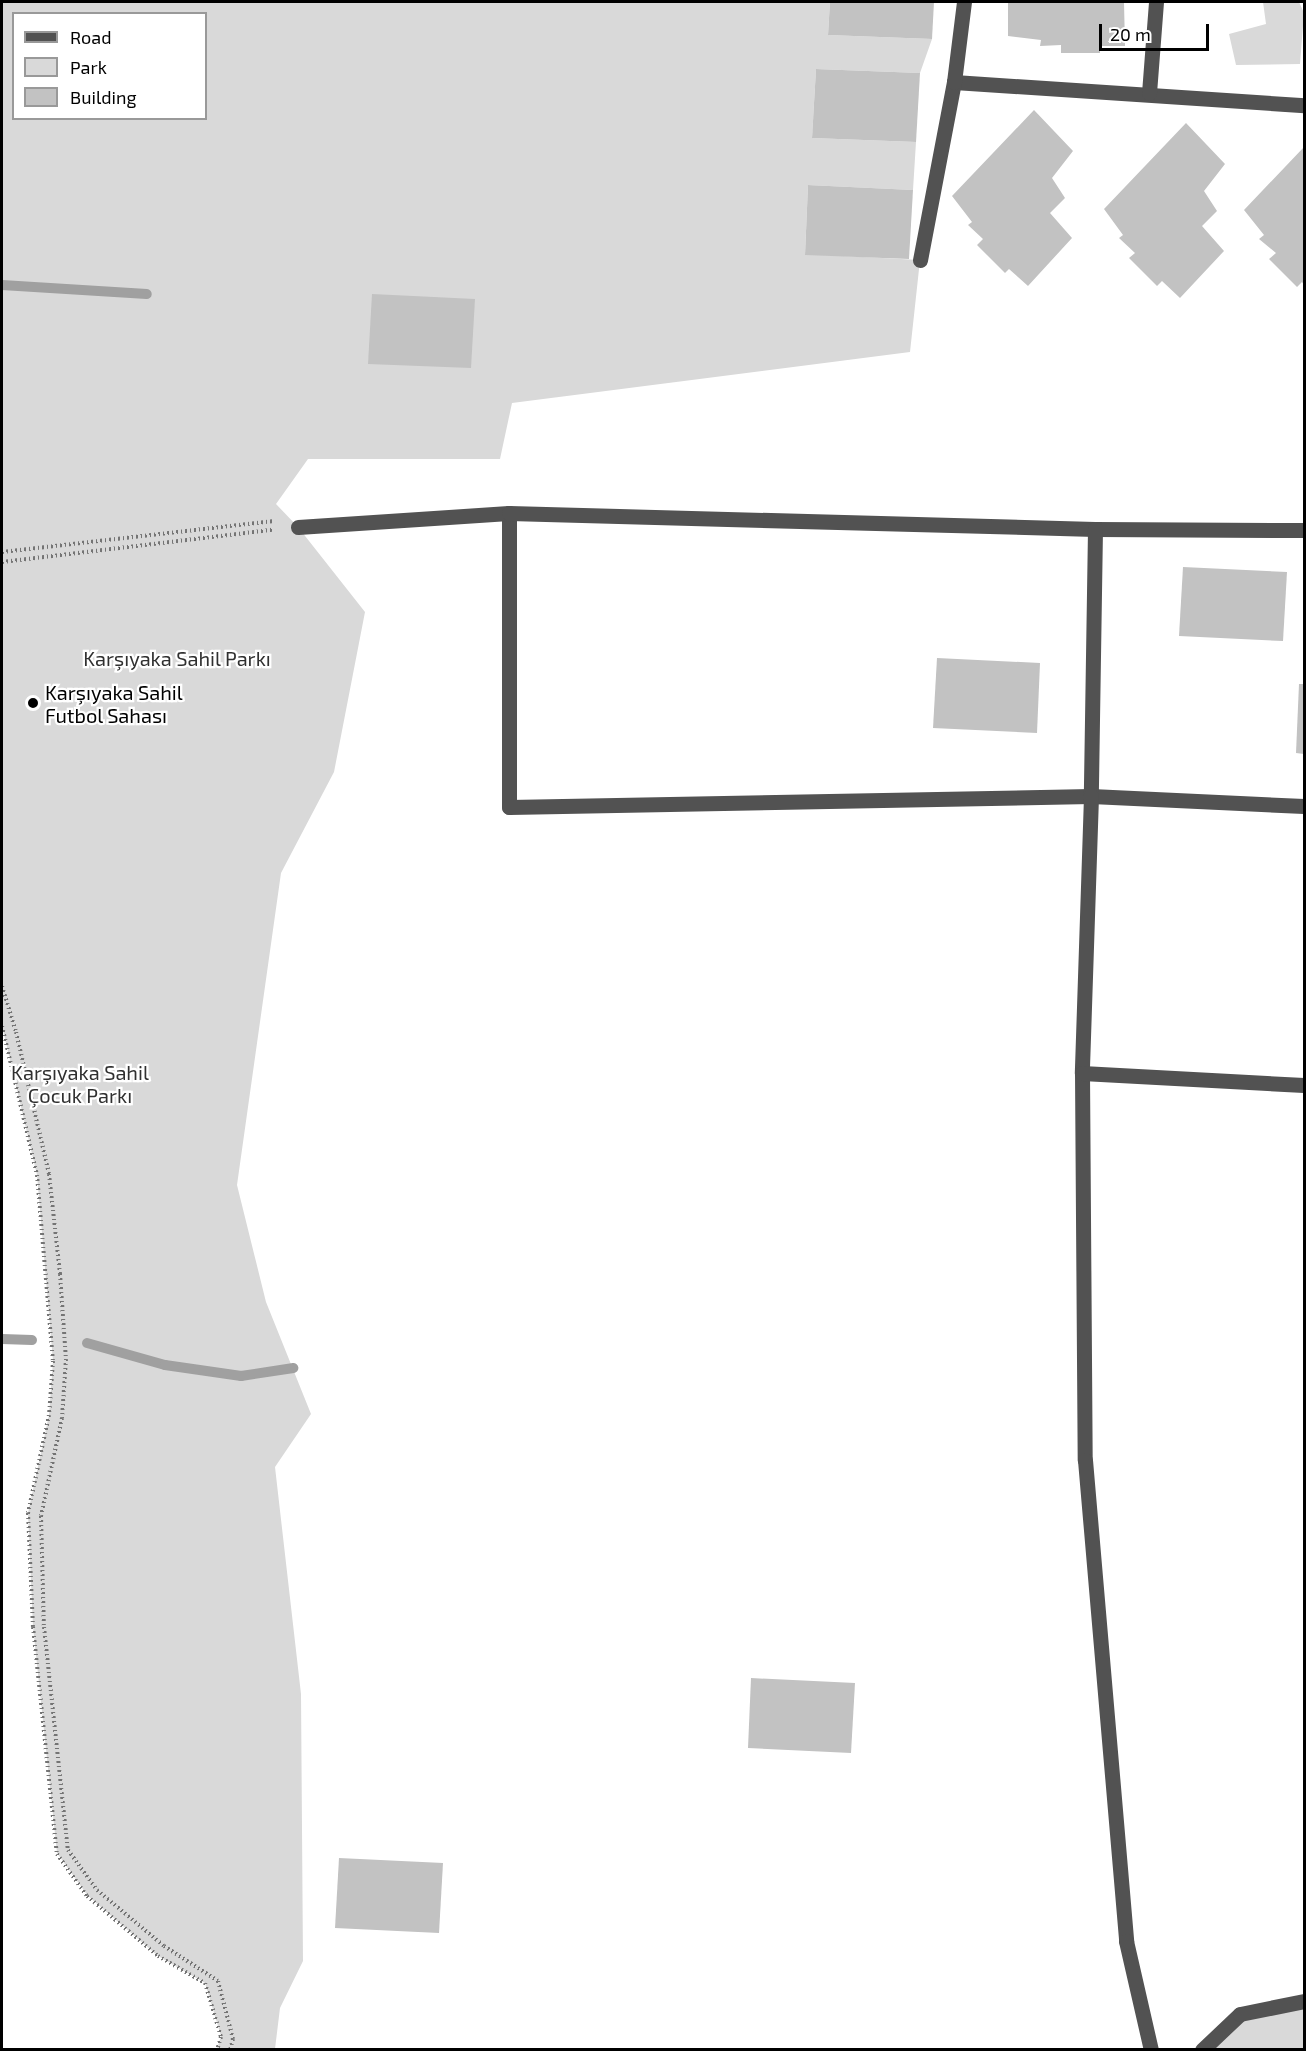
<!DOCTYPE html>
<html>
<head>
<meta charset="utf-8">
<style>
	body { margin:0 }
	#map { position:relative; width:1306px; height:2051px; overflow:hidden; background:#fff; font-family:"Exo 2",sans-serif }
	div>[style] { position:absolute }
	.green>* { inset:0; background:#d9d9d9 }
	.stream>* { height:10px; margin:-5px; padding:0 5px; transform-origin:5px; border-radius:5px; background:#a0a0a0 }
	.building>* { inset:0; background:#c2c2c2 }
	.path>* { height:4px; margin-top:-2px; transform-origin:0; background:repeating-linear-gradient(90deg,#747474 0 1.5px,transparent 0 4.5px) }
	.minor>* { height:15px; margin:-7.5px; padding:0 7.5px; transform-origin:7.5px; border-radius:7.5px; background:#525252 }
	.dots>* { width:16px; height:16px; translate:-50% -50%; box-sizing:border-box; border:3px solid #fff; border-radius:50% }
	span { translate:-50% -50%; white-space:nowrap; text-align:center; line-height:1.15; -webkit-text-stroke:4.5px #fff; paint-order:stroke }
	.park-label { font-size:20px; color:#303030 }
	.poi-label { font-size:20px; color:#000 }
	.left { translate:0 -50%; text-align:left }
	.frame { position:absolute; inset:0; border:3px solid #000; pointer-events:none }
	.legend { position:absolute; left:12px; top:12px; width:195px; height:108px; box-sizing:border-box; background:#fff; border:2px solid #999; margin:0; padding:8px 10px; list-style:none; font-size:18px; color:#000 }
	.legend li { display:flex; align-items:center; gap:12px; height:30px }
	.legend b { width:30px; border:2px solid #999 }
	.scale { position:absolute; left:1099px; top:24px; width:110px; height:27px; box-sizing:border-box; border:3px solid #000; border-top:0; padding-left:8px; font-size:18px; line-height:21px; white-space:nowrap; color:#000; -webkit-text-stroke:4px #fff; paint-order:stroke }
</style>
</head>
<body>
<div id="map">
	<div class="green">
		<i style="clip-path:polygon(evenodd,2px 2px,830px 2px,828px 35px,932px 39px,920px 73px,816px 69px,812px 138px,916px 142px,913px 190px,808px 185px,805px 254px,920px 260px,910px 352px,512px 403px,500px 459px,308px 459px,276px 504px,298px 527px,365px 612px,334px 772px,281px 873px,237px 1185px,266px 1302px,311px 1414px,275px 1467px,301px 1694px,303px 1961px,280px 2008px,275px 2049px,217px 2049px,221px 2036px,205px 1983px,158px 1956px,88px 1896px,57px 1853px,33px 1627px,28px 1513px,49px 1415px,53px 1361px,37px 1175px,2px 1026px,2px 2px,14px 14px,206px 14px,206px 118px,14px 118px,14px 14px)"></i>
		<i style="clip-path:polygon(1263px 2px,1299px 2px,1304px 13px,1300px 64px,1236px 65px,1229px 34px,1266px 24px)"></i>
		<i style="clip-path:polygon(1304px 2001px,1304px 2049px,1202px 2050px,1240px 2014px)"></i>
	</div>
	<div class="stream">
		<i style="left:2px;top:285px;width:145px;rotate:3.6deg"></i>
		<i style="left:2px;top:1339px;width:30px;rotate:2deg"></i>
		<i style="left:87px;top:1343px;width:81px;rotate:15.8deg"></i>
		<i style="left:165px;top:1365px;width:77px;rotate:8.2deg"></i>
		<i style="left:241px;top:1376px;width:53px;rotate:-8.7deg"></i>
	</div>
	<div class="building">
		<i style="clip-path:polygon(830px 2px,934px 2px,932px 39px,828px 35px)"></i>
		<i style="clip-path:polygon(1008px 2px,1124px 2px,1125px 46px,1100px 46px,1100px 53px,1061px 53px,1061px 45px,1040px 46px,1041px 40px,1008px 36px)"></i>
		<i style="clip-path:polygon(816px 69px,920px 73px,916px 142px,812px 138px)"></i>
		<i style="clip-path:polygon(1034px 110px,1073px 151px,1052px 178px,1065px 198px,1050px 213px,1072px 238px,1028px 286px,1009px 269px,1005px 273px,977px 245px,983px 239px,968px 225px,972px 222px,952px 196px)"></i>
		<i style="clip-path:polygon(1186px 123px,1225px 164px,1204px 191px,1217px 211px,1202px 226px,1224px 251px,1180px 298px,1162px 281px,1157px 286px,1129px 258px,1135px 253px,1119px 238px,1123px 235px,1104px 209px)"></i>
		<i style="clip-path:polygon(1304px 147px,1304px 285px,1302px 282px,1297px 287px,1269px 259px,1276px 253px,1259px 239px,1264px 235px,1244px 210px)"></i>
		<i style="clip-path:polygon(808px 185px,913px 190px,909px 259px,805px 255px)"></i>
		<i style="clip-path:polygon(372px 294px,475px 299px,471px 368px,368px 364px)"></i>
		<i style="clip-path:polygon(1183px 567px,1287px 572px,1283px 641px,1179px 636px)"></i>
		<i style="clip-path:polygon(937px 658px,1040px 663px,1037px 733px,933px 728px)"></i>
		<i style="clip-path:polygon(1299px 684px,1304px 684px,1304px 754px,1296px 753px)"></i>
		<i style="clip-path:polygon(751px 1678px,855px 1683px,851px 1753px,748px 1748px)"></i>
		<i style="clip-path:polygon(339px 1858px,443px 1863px,439px 1933px,335px 1928px)"></i>
	</div>
	<div class="path">
		<i style="left:2px;top:552px;width:274px;rotate:-6.5deg"></i>
		<i style="left:2px;top:562px;width:272px;rotate:-6.8deg"></i>
		<i style="left:2px;top:986px;width:48px;rotate:73.1deg"></i>
		<i style="left:16px;top:1032px;width:146px;rotate:76.9deg"></i>
		<i style="left:49px;top:1174px;width:101px;rotate:83.7deg"></i>
		<i style="left:60px;top:1274px;width:85px;rotate:86deg"></i>
		<i style="left:66px;top:1359px;width:59px;rotate:93.9deg"></i>
		<i style="left:62px;top:1418px;width:100px;rotate:102.1deg"></i>
		<i style="left:41px;top:1516px;width:111px;rotate:88.5deg"></i>
		<i style="left:44px;top:1627px;width:224px;rotate:83.9deg"></i>
		<i style="left:68px;top:1850px;width:49px;rotate:54.1deg"></i>
		<i style="left:97px;top:1890px;width:87px;rotate:39.9deg"></i>
		<i style="left:164px;top:1946px;width:64px;rotate:32.9deg"></i>
		<i style="left:218px;top:1981px;width:60px;rotate:75.5deg"></i>
		<i style="left:233px;top:2039px;width:11px;rotate:105deg"></i>
		<i style="left:2px;top:1026px;width:153px;rotate:76.8deg"></i>
		<i style="left:37px;top:1175px;width:187px;rotate:85.1deg"></i>
		<i style="left:53px;top:1361px;width:54px;rotate:94.2deg"></i>
		<i style="left:49px;top:1415px;width:100px;rotate:102.1deg"></i>
		<i style="left:28px;top:1513px;width:114px;rotate:87.5deg"></i>
		<i style="left:33px;top:1627px;width:228px;rotate:84deg"></i>
		<i style="left:57px;top:1854px;width:52px;rotate:54.5deg"></i>
		<i style="left:87px;top:1896px;width:93px;rotate:40.2deg"></i>
		<i style="left:158px;top:1956px;width:54px;rotate:29.9deg"></i>
		<i style="left:205px;top:1983px;width:56px;rotate:73.5deg"></i>
		<i style="left:221px;top:2037px;width:14px;rotate:107deg"></i>
	</div>
	<div class="minor">
		<i style="left:954px;top:82px;width:351px;rotate:3.8deg"></i>
		<i style="left:1149px;top:93px;width:91px;rotate:-85.6deg"></i>
		<i style="left:920px;top:260px;width:181px;rotate:-79.2deg"></i>
		<i style="left:954px;top:82px;width:81px;rotate:-82.9deg"></i>
		<i style="left:509px;top:513px;width:294px;rotate:90deg"></i>
		<i style="left:509px;top:807px;width:582px;rotate:-1.08deg"></i>
		<i style="left:1091px;top:796px;width:213px;rotate:2.7deg"></i>
		<i style="left:298px;top:527px;width:211px;rotate:-3.8deg"></i>
		<i style="left:509px;top:513px;width:586px;rotate:1.56deg"></i>
		<i style="left:1095px;top:529px;width:209px;rotate:0.3deg"></i>
		<i style="left:1095px;top:529px;width:267px;rotate:90.9deg"></i>
		<i style="left:1091px;top:796px;width:277px;rotate:91.9deg"></i>
		<i style="left:1082px;top:1073px;width:387px;rotate:89.6deg"></i>
		<i style="left:1085px;top:1460px;width:483px;rotate:85.1deg"></i>
		<i style="left:1126px;top:1941px;width:112px;rotate:77.1deg"></i>
		<i style="left:1082px;top:1073px;width:222px;rotate:3.1deg"></i>
		<i style="left:1202px;top:2050px;width:52px;rotate:-43.5deg"></i>
		<i style="left:1240px;top:2014px;width:65px;rotate:-11.5deg"></i>
	</div>
	<div class="dots">
		<i style="left:33px;top:703px;background:#000"></i>
	</div>
	<div class="park-label">
		<span style="left:177px;top:658px">Karşıyaka Sahil Parkı</span>
		<span style="left:80px;top:1084px">Karşıyaka Sahil<br>Çocuk Parkı</span>
	</div>
	<div class="poi-label">
		<span class="left" style="left:45px;top:704px">Karşıyaka Sahil<br>Futbol Sahası</span>
	</div>
	<div class="frame"></div>
	<ul class="legend">
	<li><b style="height:8px;background:#525252"></b>Road</li>
	<li><b style="height:16px;background:#d9d9d9"></b>Park</li>
	<li><b style="height:16px;background:#c2c2c2"></b>Building</li>
	</ul>
	<div class="scale">20 m</div>
</div>
</body>
</html>
